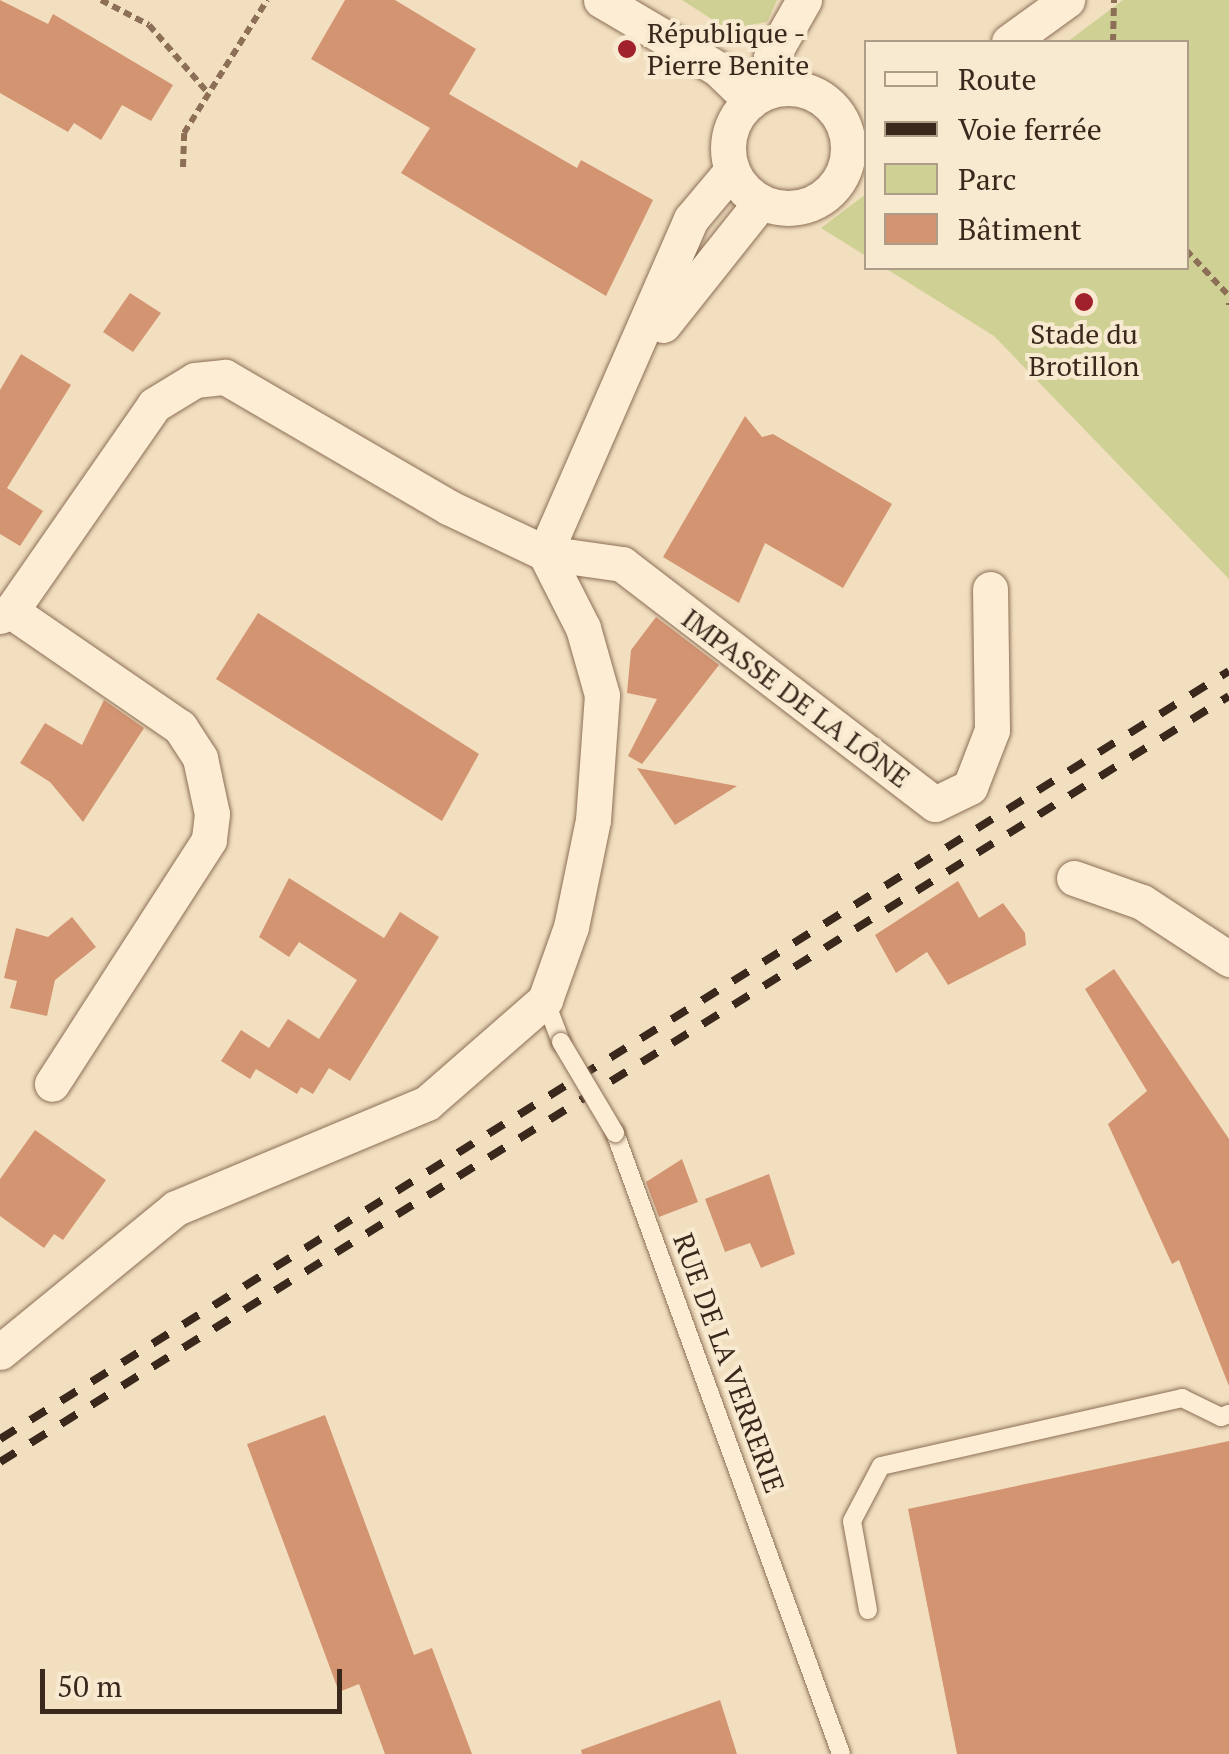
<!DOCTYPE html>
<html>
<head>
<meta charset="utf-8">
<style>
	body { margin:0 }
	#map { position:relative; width:1229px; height:1754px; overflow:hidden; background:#f2dfc0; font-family:"PT Serif",serif }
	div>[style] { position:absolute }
	.green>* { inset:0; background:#ced193 }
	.building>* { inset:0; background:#d39472 }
	.path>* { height:6px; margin-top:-3px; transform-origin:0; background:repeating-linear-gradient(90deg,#8c6f56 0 8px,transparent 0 13px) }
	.roads { filter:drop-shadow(0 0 2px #8c6f56) drop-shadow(0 0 2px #8c6f56) }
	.lane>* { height:18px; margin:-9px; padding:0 9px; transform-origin:9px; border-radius:9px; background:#fcedd4 }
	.street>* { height:35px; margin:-17.5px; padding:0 17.5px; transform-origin:17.5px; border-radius:17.5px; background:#fcedd4 }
	.street>.ring { margin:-17.5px; padding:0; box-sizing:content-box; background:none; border:35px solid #fcedd4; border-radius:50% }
	.rail>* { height:8px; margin-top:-4px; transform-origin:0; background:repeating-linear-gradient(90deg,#3a281c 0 18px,transparent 0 36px) }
	.bridges { filter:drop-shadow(0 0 2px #8c6f56) drop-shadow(0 0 2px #8c6f56) }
	.lane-bridge>* { height:18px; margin:-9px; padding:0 9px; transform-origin:9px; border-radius:9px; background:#fcedd4 }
	.dots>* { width:28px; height:28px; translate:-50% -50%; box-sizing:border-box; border:5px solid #f8ead0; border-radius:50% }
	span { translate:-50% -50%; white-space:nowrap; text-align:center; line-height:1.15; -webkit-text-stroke:8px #f8ead0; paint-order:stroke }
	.poi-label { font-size:28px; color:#3a281c }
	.left { translate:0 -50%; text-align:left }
	.street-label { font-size:28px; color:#3a281c }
	.legend { position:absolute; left:864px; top:40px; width:325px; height:230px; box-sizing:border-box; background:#f8ead0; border:2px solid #ac9c88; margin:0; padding:12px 18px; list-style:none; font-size:30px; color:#3a281c }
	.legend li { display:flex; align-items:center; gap:20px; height:50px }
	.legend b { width:50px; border:2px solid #ac9c88 }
	.scale { position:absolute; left:40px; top:1669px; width:302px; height:45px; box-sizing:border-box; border:5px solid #3a281c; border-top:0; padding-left:12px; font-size:30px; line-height:35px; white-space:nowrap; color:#3a281c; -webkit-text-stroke:8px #f8ead0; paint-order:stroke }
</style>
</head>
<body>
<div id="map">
	<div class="green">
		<i style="clip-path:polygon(682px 0,777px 0,767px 22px,727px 29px)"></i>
		<i style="clip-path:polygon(1123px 0,1229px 0,1229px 579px,994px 336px,885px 268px,1186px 268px,1186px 42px,1067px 42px)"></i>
		<i style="clip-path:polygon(866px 194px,866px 256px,821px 228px)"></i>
	</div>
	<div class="building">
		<i style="clip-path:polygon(0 0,48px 24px,53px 14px,173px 85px,151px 121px,122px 105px,101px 140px,74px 123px,68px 132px,0 93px)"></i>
		<i style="clip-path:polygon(345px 0,395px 0,476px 49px,449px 94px,577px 168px,581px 160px,653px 200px,606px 296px,401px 173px,430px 128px,311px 59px)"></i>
		<i style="clip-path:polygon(130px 293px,161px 313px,133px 352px,103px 332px)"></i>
		<i style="clip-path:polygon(21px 354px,71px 385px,7px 488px,43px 511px,20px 546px,0 534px,0 390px)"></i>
		<i style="clip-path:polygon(745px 416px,762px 437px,773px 434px,892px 504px,843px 588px,765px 543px,739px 603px,663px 557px)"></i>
		<i style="clip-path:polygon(258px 613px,479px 754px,442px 821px,216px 679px)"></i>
		<i style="clip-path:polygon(656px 617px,719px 665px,642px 764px,628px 756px,657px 699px,627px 693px,631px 650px)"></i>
		<i style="clip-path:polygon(104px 700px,144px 728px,83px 822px,50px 782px,20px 763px,45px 723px,82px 745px)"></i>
		<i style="clip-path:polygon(637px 768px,737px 786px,675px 825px)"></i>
		<i style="clip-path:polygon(289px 878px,384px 938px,400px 912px,439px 937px,350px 1081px,329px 1068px,313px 1094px,301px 1087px,297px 1094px,256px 1069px,250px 1079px,221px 1061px,241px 1030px,269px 1048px,288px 1019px,319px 1039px,357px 980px,299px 942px,289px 957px,259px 937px)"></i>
		<i style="clip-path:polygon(958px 881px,979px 918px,1003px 903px,1025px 933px,1026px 945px,948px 985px,927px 952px,896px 973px,875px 935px)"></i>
		<i style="clip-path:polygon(72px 917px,96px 947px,55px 980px,47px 1016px,10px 1008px,17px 981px,4px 978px,16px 928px,48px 937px)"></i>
		<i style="clip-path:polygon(1114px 969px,1229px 1139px,1229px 1386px,1179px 1260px,1172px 1264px,1108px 1124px,1147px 1091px,1085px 989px)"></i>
		<i style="clip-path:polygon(35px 1130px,106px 1180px,63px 1240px,54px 1234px,44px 1248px,0 1216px,0 1179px)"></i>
		<i style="clip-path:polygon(682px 1159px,698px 1202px,659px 1217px,646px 1182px)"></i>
		<i style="clip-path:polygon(769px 1174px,795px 1254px,761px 1268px,750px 1243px,725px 1252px,705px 1199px)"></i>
		<i style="clip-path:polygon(325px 1415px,414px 1655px,432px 1648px,472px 1754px,385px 1754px,359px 1684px,339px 1692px,247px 1444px)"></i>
		<i style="clip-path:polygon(1229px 1441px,1229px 1754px,957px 1754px,908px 1509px)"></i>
		<i style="clip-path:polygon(720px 1700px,737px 1754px,582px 1754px,581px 1750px)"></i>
	</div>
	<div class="path">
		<i style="left:101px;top:0;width:54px;rotate:27.5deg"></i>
		<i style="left:149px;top:25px;width:91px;rotate:49deg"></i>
		<i style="left:1113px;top:42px;width:42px;rotate:-88.6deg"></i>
		<i style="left:183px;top:167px;width:34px;rotate:-88deg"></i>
		<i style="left:184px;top:133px;width:157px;rotate:-58deg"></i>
		<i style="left:1186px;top:250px;width:63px;rotate:46.9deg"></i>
		<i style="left:1229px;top:303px;width:2px;rotate:90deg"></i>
	</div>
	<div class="roads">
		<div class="lane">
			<i style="left:545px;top:1000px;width:45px;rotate:69.1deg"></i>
			<i style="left:615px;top:1133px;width:661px;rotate:70deg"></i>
			<i style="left:868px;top:1610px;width:90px;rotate:-100.2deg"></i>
			<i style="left:852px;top:1521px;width:62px;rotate:-62.2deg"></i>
			<i style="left:881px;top:1466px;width:309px;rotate:-12.7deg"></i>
			<i style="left:1182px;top:1398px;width:43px;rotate:26deg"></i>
			<i style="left:1221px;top:1417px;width:9px;rotate:-21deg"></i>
		</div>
		<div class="street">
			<i style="left:601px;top:0;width:136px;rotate:30.5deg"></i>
			<i style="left:718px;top:69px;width:46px;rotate:44.1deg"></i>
			<i style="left:1009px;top:42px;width:72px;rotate:-35.9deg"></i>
			<i class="ring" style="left:728px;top:88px;width:85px;height:85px"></i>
			<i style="left:768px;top:91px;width:33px;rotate:-85deg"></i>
			<i style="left:771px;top:58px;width:67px;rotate:-60.4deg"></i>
			<i style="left:663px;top:325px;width:157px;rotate:-51.5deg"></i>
			<i style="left:545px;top:553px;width:365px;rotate:-66.4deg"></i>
			<i style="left:691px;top:219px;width:64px;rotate:-50.1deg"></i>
			<i style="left:11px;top:611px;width:205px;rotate:34.5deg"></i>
			<i style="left:180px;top:727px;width:37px;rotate:57deg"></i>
			<i style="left:200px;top:758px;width:57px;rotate:77.9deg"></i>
			<i style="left:212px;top:814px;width:26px;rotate:97deg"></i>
			<i style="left:209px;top:840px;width:290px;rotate:122.8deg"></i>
			<i style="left:0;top:616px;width:12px;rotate:-24deg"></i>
			<i style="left:11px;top:611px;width:251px;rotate:-55.2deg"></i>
			<i style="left:154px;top:405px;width:48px;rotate:-31.4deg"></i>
			<i style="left:195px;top:380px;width:30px;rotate:-6deg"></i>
			<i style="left:225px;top:377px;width:258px;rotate:30.2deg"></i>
			<i style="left:448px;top:507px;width:107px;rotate:25.4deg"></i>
			<i style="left:545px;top:553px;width:78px;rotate:8.1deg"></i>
			<i style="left:622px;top:564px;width:394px;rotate:37.5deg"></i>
			<i style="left:935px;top:804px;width:39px;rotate:-26deg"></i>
			<i style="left:970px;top:787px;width:61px;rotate:-68.9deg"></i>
			<i style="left:992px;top:730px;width:141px;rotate:-90.8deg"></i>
			<i style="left:1074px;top:878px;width:72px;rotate:19.4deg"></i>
			<i style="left:1142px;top:902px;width:104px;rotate:33.2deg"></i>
			<i style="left:0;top:1352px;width:227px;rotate:-39.3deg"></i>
			<i style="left:176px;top:1208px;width:272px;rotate:-22.7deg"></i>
			<i style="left:427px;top:1103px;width:157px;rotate:-41.1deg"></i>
			<i style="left:545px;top:1000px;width:77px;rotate:-70.4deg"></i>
			<i style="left:571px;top:927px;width:109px;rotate:-78.4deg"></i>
			<i style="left:593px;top:820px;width:125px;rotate:-85.9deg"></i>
			<i style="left:602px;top:695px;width:70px;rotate:-105.8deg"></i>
			<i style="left:583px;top:628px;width:84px;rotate:-116.9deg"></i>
		</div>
	</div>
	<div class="rail">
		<i style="left:0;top:1439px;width:1449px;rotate:-32deg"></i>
		<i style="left:0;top:1462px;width:1448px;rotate:-31.93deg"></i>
	</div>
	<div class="bridges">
		<div class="lane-bridge">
			<i style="left:561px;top:1042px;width:106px;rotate:59.3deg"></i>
		</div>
	</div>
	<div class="dots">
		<i style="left:627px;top:49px;background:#a0212b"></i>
		<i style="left:1084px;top:302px;background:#a0212b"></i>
	</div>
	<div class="poi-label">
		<span class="left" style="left:647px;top:49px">République -<br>Pierre Benite</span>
		<span style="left:1084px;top:350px">Stade du<br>Brotillon</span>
	</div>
	<div class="street-label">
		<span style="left:796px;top:698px;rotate:37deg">IMPASSE DE LA LÔNE</span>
		<span style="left:729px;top:1363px;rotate:70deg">RUE DE LA VERRERIE</span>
	</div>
	<ul class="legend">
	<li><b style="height:12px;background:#fcedd4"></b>Route</li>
	<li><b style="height:12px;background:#3a281c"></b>Voie ferrée</li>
	<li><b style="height:28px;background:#ced193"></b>Parc</li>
	<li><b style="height:28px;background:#d39472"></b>Bâtiment</li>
	</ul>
	<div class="scale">50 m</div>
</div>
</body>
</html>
